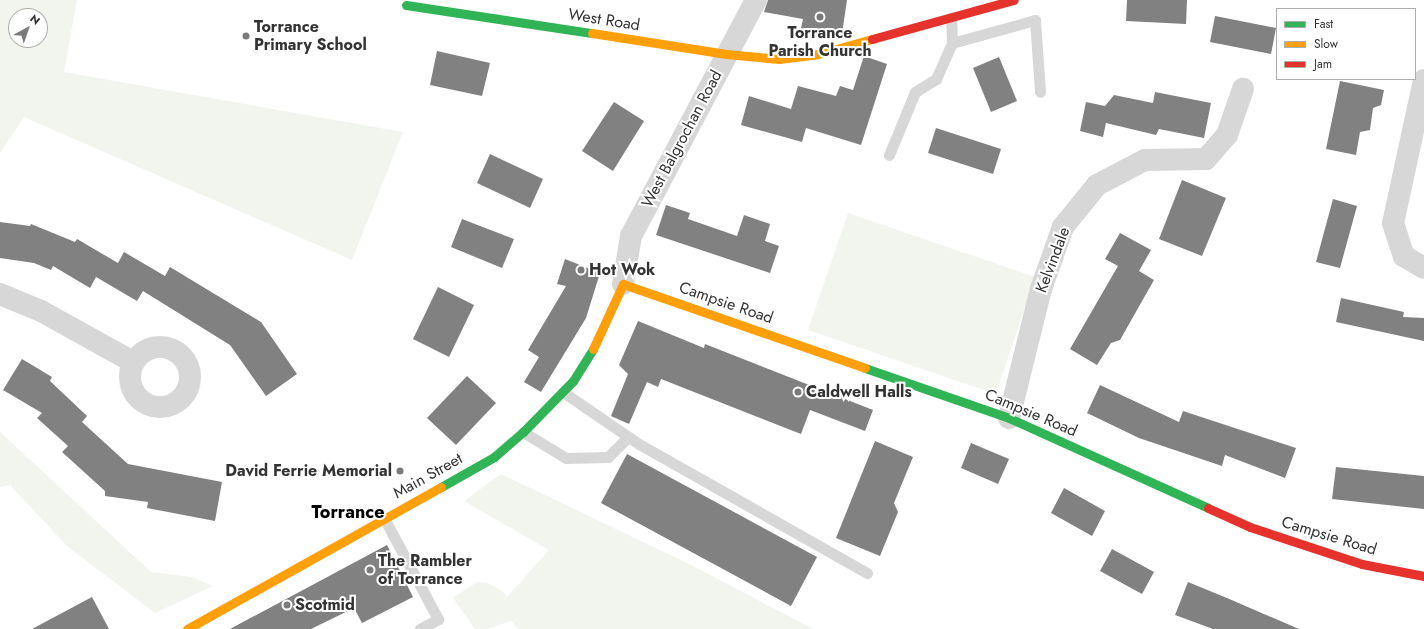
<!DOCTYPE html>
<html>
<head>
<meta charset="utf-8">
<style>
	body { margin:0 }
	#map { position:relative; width:1424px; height:629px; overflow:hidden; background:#fff; font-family:Jost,sans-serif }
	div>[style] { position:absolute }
	.green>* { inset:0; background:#f1f5ed }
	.building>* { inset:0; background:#818181 }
	.lane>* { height:11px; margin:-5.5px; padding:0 5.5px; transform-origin:5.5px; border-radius:5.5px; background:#d7d7d7 }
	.street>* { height:22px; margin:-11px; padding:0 11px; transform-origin:11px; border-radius:11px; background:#d7d7d7 }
	.street>.ring { margin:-11px; padding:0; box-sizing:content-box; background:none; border:22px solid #d7d7d7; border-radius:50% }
	.fast>* { height:9px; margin:-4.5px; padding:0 4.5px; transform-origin:4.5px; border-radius:4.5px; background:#30b455 }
	.slow>* { height:9px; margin:-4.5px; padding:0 4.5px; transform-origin:4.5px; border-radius:4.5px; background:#ff9f0a }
	.jam>* { height:9px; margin:-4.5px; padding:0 4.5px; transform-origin:4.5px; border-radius:4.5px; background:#e5322d }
	.dots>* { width:11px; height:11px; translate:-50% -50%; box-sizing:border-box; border:2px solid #fff; border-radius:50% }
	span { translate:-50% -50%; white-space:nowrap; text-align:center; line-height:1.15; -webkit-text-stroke:4px #fff; paint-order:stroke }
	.street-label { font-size:16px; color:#333 }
	.poi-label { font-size:16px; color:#333; font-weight:700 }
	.left { translate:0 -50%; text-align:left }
	.right { translate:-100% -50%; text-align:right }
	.quarter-label { font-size:18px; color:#000; font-weight:700 }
	.legend { position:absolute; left:1276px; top:8px; width:140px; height:72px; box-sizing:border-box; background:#fff; border:1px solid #adadad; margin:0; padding:5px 7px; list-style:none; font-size:12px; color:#333 }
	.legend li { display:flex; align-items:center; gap:8px; height:20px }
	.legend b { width:20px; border:1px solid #adadad }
	.north { position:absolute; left:8px; top:8px; width:40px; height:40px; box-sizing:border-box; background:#fff; border:1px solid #adadad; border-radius:50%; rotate:40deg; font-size:11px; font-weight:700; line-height:16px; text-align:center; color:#333 }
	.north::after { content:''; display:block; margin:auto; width:14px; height:18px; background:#7a7a7a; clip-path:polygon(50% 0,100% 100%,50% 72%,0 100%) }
</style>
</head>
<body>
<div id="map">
	<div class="green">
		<i style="clip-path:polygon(evenodd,0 0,77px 0,64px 72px,403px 132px,352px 260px,24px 117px,0 153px,0 0,16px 16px,40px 16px,40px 40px,16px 40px,16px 16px)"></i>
		<i style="clip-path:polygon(848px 213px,1035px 277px,996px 394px,808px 330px)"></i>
		<i style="clip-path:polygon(0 432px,151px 572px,192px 577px,213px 586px,155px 613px,67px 546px,10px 485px,0 487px)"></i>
		<i style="clip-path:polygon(501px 474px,689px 564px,813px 629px,518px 629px,511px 621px,487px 629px,475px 629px,453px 598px,477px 582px,488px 583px,502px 591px,507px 597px,549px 550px,464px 501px)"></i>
	</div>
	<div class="building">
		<i style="clip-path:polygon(768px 0,847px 0,842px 34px,801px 28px,803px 19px,764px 12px)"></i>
		<i style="clip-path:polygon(1127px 0,1187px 0,1186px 24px,1126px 21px)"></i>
		<i style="clip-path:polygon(1215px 16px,1276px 28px,1271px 54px,1210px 42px)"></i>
		<i style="clip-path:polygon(437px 51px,490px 63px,482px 96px,430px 85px)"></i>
		<i style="clip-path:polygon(864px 56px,887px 64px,861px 145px,806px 128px,802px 142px,741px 125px,749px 96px,791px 109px,798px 86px,836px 96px,840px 86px,853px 90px)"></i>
		<i style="clip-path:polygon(999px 57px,1017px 101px,991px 112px,973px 68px)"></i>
		<i style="clip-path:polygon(1340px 81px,1384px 90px,1381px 105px,1373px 108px,1370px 130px,1360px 132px,1356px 155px,1326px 149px)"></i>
		<i style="clip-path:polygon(1155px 92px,1211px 103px,1204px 138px,1159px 129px,1156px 135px,1106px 123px,1103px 137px,1080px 131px,1086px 102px,1105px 106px,1114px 95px,1153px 103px)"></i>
		<i style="clip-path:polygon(614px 102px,644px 121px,613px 171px,582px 151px)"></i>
		<i style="clip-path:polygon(936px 128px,1001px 149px,993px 174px,928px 153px)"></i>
		<i style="clip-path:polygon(490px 154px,543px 179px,530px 208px,477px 183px)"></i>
		<i style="clip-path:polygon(1182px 180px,1226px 198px,1202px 256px,1159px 239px)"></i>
		<i style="clip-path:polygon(1333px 199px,1357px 206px,1340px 268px,1316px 262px)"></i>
		<i style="clip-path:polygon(666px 205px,690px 213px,688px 219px,737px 236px,744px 215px,770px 224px,765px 241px,779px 246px,770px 273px,656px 235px)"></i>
		<i style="clip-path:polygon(462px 219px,514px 239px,502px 268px,451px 247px)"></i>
		<i style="clip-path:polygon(0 222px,30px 226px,31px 224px,75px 242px,77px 239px,118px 263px,124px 252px,165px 276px,170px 267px,261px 322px,297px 374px,266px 396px,230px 345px,143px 291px,137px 301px,96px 277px,90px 288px,53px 266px,51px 270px,34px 263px,0 258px)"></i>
		<i style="clip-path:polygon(1120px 233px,1151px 250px,1139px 271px,1154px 280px,1120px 340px,1111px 343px,1097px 365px,1070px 349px,1118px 266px,1105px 259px)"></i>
		<i style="clip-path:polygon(565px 259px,600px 273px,586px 318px,541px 392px,524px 382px,539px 357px,528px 350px,566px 286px,557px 284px)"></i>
		<i style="clip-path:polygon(438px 287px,474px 305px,449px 357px,413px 339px)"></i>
		<i style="clip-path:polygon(1341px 298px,1404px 312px,1403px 317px,1424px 318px,1424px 341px,1336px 322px)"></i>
		<i style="clip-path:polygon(638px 321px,704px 348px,705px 344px,873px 410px,865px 431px,810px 410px,801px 434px,661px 379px,658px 387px,647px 382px,629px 424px,611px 416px,628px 374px,619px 365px)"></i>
		<i style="clip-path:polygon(22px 359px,52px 377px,50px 381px,87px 416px,82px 422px,128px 464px,222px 482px,215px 521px,147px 508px,148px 502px,105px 496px,105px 491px,62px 452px,68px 446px,37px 418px,42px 413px,3px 390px)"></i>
		<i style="clip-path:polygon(467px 376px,496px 403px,456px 445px,427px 418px)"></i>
		<i style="clip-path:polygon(1100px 385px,1179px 422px,1183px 411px,1296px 448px,1285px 478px,1225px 455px,1222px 466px,1139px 438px,1087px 413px)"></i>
		<i style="clip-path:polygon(875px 441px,913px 457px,894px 503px,898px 512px,880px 556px,836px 538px)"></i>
		<i style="clip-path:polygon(971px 443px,1009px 459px,998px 484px,961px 468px)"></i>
		<i style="clip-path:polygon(627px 454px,817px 557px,791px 606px,601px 503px)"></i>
		<i style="clip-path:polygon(1336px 467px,1424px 476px,1424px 509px,1332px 499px)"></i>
		<i style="clip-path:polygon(1064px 488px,1105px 511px,1092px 536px,1051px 513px)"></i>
		<i style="clip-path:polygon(387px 545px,413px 597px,362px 623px,354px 608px,311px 629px,230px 629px)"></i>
		<i style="clip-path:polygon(1112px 549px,1154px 572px,1142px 594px,1100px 571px)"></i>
		<i style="clip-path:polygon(1188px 582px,1227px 598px,1299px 629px,1213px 629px,1175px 615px)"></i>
		<i style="clip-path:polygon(92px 597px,109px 629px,32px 629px)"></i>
	</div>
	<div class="lane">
		<i style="left:952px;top:43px;width:86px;rotate:-15.5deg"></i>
		<i style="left:1035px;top:20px;width:72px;rotate:86deg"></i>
		<i style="left:889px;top:155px;width:68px;rotate:-67.6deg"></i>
		<i style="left:915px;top:92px;width:25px;rotate:-32deg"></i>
		<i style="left:936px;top:79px;width:39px;rotate:-66deg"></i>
		<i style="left:952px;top:43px;width:25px;rotate:-92deg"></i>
		<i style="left:563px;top:392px;width:92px;rotate:34.4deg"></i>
		<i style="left:639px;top:444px;width:262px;rotate:29.5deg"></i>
		<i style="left:523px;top:432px;width:50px;rotate:31.2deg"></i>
		<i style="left:566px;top:458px;width:42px;rotate:-1.4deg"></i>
		<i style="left:608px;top:457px;width:28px;rotate:-45deg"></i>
		<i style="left:384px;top:518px;width:115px;rotate:61.9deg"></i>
		<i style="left:438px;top:619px;width:21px;rotate:151deg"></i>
	</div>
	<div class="street">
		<i style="left:1424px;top:80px;width:146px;rotate:102.2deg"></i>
		<i style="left:1393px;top:223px;width:35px;rotate:72deg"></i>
		<i style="left:1404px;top:256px;width:23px;rotate:31deg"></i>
		<i style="left:623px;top:284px;width:49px;rotate:-80.5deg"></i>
		<i style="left:631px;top:236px;width:267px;rotate:-62.1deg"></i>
		<i style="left:0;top:294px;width:44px;rotate:22.5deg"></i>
		<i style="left:41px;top:311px;width:105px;rotate:29deg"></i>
		<i class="ring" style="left:130px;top:347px;width:38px;height:38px"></i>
		<i style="left:1009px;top:418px;width:133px;rotate:-76.1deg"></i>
		<i style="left:1041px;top:289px;width:66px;rotate:-70.5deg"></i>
		<i style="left:1063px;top:227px;width:54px;rotate:-51deg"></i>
		<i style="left:1097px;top:185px;width:54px;rotate:-27.5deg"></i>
		<i style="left:1145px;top:160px;width:61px;rotate:-0.9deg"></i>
		<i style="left:1206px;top:159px;width:32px;rotate:-49deg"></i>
		<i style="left:1227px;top:135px;width:49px;rotate:-70.8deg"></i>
	</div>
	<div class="fast">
		<i style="left:406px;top:5px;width:188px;rotate:8.6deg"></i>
		<i style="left:865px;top:368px;width:152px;rotate:19.1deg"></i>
		<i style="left:1009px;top:418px;width:218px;rotate:24.3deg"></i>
		<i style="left:441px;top:487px;width:61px;rotate:-29.5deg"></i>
		<i style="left:494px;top:457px;width:38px;rotate:-41deg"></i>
		<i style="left:523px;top:432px;width:71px;rotate:-45.6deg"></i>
		<i style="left:573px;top:381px;width:38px;rotate:-58deg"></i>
	</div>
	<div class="slow">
		<i style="left:592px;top:33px;width:136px;rotate:8.9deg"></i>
		<i style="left:726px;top:54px;width:53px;rotate:5.4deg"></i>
		<i style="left:779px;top:59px;width:39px;rotate:-7deg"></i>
		<i style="left:818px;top:54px;width:56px;rotate:-15.5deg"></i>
		<i style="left:593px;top:349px;width:72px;rotate:-65.2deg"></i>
		<i style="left:623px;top:284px;width:256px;rotate:19.1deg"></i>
		<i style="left:187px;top:629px;width:291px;rotate:-29.2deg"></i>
	</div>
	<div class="jam">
		<i style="left:872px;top:39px;width:147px;rotate:-15.4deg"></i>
		<i style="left:1208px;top:508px;width:46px;rotate:24.3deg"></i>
		<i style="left:1250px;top:527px;width:118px;rotate:18.3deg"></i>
		<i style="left:1362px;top:564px;width:63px;rotate:11deg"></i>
	</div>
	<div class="dots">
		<i style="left:820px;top:17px;background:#7a7a7a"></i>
		<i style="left:246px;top:36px;background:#7a7a7a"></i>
		<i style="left:581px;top:270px;background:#7a7a7a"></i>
		<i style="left:798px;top:392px;background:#7a7a7a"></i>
		<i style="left:400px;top:471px;background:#7a7a7a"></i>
		<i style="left:370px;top:570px;background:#7a7a7a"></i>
		<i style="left:287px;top:605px;background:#7a7a7a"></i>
	</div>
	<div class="street-label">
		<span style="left:604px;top:20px;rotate:9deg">West Road</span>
		<span style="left:682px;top:139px;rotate:-62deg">West Balgrochan Road</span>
		<span style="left:1053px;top:260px;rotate:-69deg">Kelvindale</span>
		<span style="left:726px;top:303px;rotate:19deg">Campsie Road</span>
		<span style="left:1031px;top:413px;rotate:23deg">Campsie Road</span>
		<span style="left:428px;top:476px;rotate:-29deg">Main Street</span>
		<span style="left:1329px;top:536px;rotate:17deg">Campsie Road</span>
	</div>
	<div class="poi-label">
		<span class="left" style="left:254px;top:36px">Torrance<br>Primary School</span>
		<span style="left:820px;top:42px">Torrance<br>Parish Church</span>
		<span class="left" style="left:589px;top:270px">Hot Wok</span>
		<span class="left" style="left:806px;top:392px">Caldwell Halls</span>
		<span class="right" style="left:392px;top:471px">David Ferrie Memorial</span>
		<span class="left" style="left:378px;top:570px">The Rambler<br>of Torrance</span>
		<span class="left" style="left:295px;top:605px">Scotmid</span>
	</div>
	<div class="quarter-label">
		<span style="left:348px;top:512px">Torrance</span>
	</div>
	<ul class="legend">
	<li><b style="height:5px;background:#30b455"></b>Fast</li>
	<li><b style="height:5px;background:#ff9f0a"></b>Slow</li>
	<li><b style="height:5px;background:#e5322d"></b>Jam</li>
	</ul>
	<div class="north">N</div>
</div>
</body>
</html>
